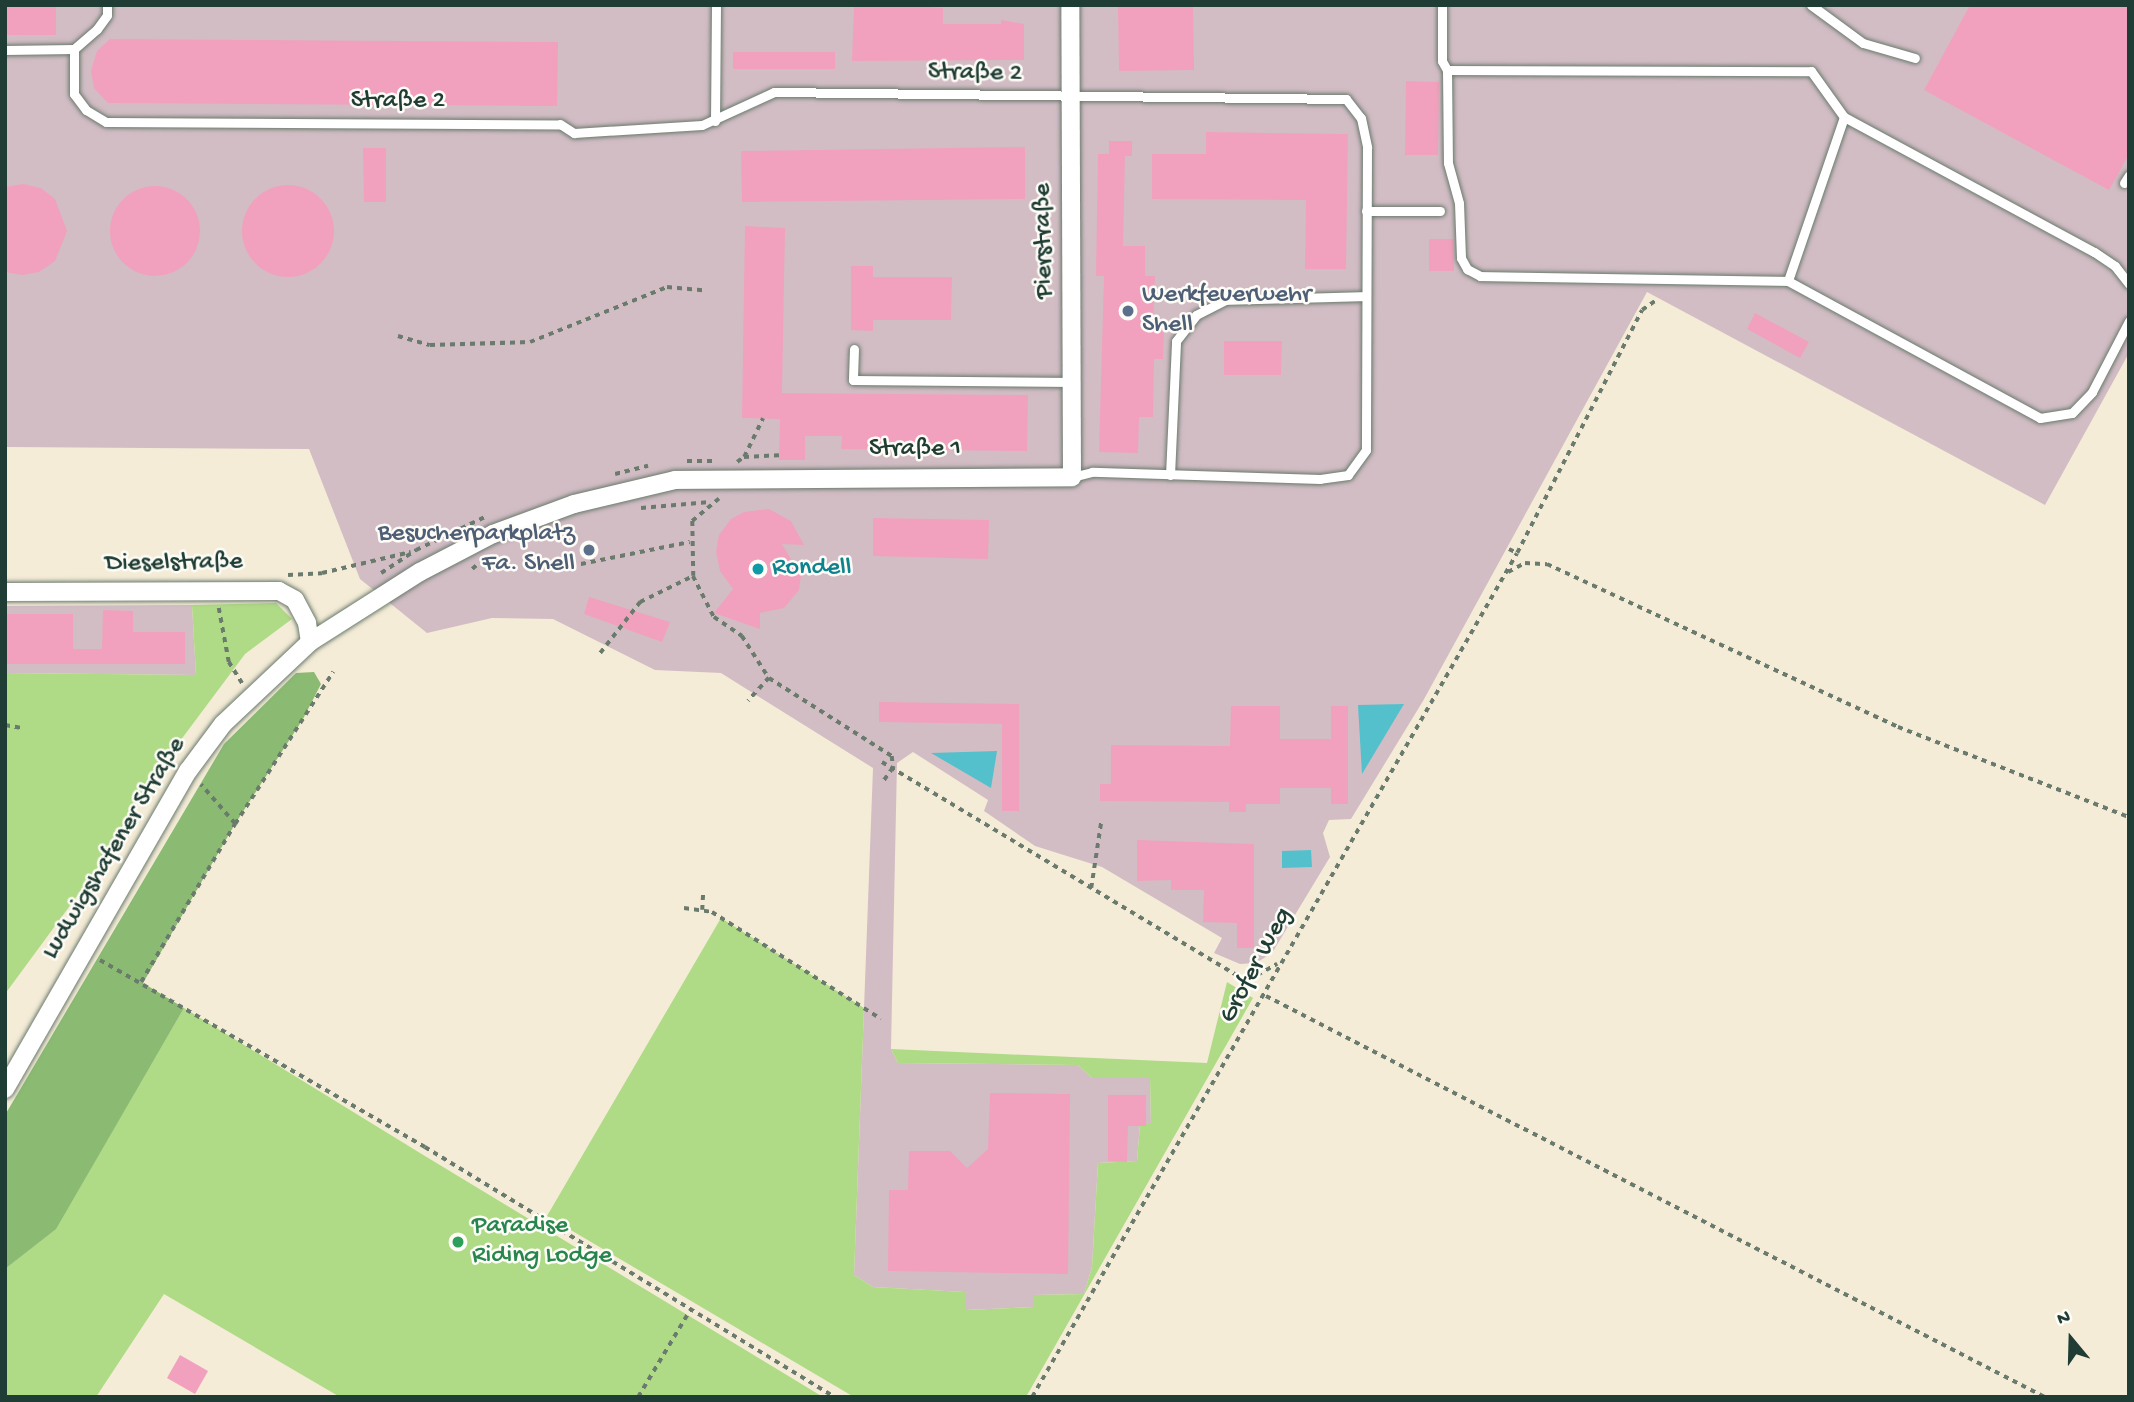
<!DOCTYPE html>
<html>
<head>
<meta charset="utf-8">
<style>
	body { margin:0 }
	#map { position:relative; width:2134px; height:1402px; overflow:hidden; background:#f4ecd7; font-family:"Gochi Hand",sans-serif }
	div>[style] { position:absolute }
	.industrial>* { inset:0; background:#d2bdc5 }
	.green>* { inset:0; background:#afda86 }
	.forest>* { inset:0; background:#8bba73 }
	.water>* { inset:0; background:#54c0cc }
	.building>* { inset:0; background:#f1a1bd }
	.round { border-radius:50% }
	.path>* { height:3.5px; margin-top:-1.75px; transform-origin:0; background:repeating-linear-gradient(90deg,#6a7a6d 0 5px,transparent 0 10px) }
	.roads { filter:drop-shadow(0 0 2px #6a7a6d) drop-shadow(0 0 2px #6a7a6d) }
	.lane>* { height:9px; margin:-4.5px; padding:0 4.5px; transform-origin:4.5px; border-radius:4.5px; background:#fff }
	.street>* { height:18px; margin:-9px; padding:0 9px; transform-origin:9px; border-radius:9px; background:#fff }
	.dots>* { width:19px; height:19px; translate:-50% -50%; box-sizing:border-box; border:4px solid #fdfcf7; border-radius:50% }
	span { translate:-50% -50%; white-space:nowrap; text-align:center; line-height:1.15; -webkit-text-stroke:5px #fdfcf7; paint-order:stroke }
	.street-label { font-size:26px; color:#1f3d34 }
	.service-label { font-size:26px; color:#4e5e75 }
	.left { translate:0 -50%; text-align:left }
	.right { translate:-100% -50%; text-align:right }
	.culture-label { font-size:26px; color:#0d838f }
	.leisure-label { font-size:26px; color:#27864d }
	.frame { position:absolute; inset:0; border:7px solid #1f3d34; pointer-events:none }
	.north { position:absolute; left:2036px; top:1304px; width:70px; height:70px; -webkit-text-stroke:5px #fdfcf7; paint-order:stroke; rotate:341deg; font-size:19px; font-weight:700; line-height:28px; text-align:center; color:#1f3d34 }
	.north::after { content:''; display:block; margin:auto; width:24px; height:32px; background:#1f3d34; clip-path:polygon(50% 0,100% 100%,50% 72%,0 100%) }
</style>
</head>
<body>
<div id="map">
	<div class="industrial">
		<i style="clip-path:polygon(5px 5px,2129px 5px,2129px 353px,2045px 505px,1647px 292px,1423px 701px,1351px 819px,1329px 820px,1323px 833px,1330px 857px,1272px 953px,1256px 963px,1240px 964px,1214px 953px,1222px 938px,1102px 867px,1035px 846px,984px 811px,988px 800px,913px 752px,897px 763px,891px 1049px,898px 1063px,1078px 1065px,1092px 1078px,1150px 1077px,1151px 1124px,1140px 1124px,1137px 1161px,1098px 1163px,1092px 1267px,1084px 1294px,1033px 1295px,1033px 1307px,965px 1310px,964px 1292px,873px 1287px,854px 1275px,873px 768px,721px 673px,655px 670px,553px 619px,492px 618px,427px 633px,360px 579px,309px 449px,5px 447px)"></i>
		<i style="clip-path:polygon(192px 605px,196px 675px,5px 673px,5px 606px)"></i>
	</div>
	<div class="green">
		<i style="clip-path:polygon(276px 603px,292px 619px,245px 654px,142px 792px,102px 862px,5px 994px,5px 673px,196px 675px,192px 605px)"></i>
		<i style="clip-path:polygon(721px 918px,864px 1008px,854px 1275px,873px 1287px,965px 1292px,966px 1310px,1033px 1307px,1033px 1295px,1084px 1294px,1092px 1267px,1098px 1163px,1137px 1161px,1140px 1124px,1151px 1124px,1150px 1078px,1092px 1078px,1078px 1065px,898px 1063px,891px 1049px,1207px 1063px,1227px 982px,1253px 998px,1026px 1397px,854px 1397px,547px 1216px)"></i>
		<i style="clip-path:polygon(184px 1008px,420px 1153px,823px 1397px,340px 1397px,164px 1294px,96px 1397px,5px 1397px,5px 1269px,55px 1229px)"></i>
	</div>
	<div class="forest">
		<i style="clip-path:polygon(314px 672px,321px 684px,303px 719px,235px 824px,143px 983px,184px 1008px,56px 1229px,5px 1269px,5px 1115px,224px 744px,296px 673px)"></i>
	</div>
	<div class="water">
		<i style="clip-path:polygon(1404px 704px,1362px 774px,1358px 705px)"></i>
		<i style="clip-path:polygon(997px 751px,991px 788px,931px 753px)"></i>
		<i style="clip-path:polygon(1311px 850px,1312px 867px,1282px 868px,1282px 851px)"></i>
	</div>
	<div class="building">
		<i style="clip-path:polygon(5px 5px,56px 5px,56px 35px,5px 35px)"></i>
		<i style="clip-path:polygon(907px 5px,943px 8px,943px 24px,1001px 24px,1001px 20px,1024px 24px,1024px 60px,852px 61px,854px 6px)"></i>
		<i style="clip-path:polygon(1193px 5px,1194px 70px,1119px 71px,1118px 6px)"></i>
		<i style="clip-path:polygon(1970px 5px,2129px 5px,2129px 154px,2109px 190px,1924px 90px)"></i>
		<i style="clip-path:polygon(110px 39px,558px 42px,557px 106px,108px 103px,94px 88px,91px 71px,97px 51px)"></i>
		<i style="clip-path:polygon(733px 52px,835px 52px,835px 69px,733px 69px)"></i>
		<i style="clip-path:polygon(1406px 81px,1439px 82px,1438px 155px,1405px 155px)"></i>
		<i style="clip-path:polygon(1206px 132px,1348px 134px,1346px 269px,1305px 269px,1306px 200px,1152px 199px,1152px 154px,1206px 154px)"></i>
		<i style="clip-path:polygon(1109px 141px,1132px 141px,1132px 156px,1125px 156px,1123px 246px,1145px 246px,1145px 276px,1155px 276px,1153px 329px,1164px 330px,1163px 359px,1154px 359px,1153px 417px,1139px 417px,1138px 453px,1099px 452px,1104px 276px,1096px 276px,1098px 154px,1109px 154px)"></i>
		<i style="clip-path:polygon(1025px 147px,1025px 199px,742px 202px,741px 151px)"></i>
		<i style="clip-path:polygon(363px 148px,386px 148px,386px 202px,364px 202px)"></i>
		<i style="clip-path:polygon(23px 184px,41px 188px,55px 199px,67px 231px,55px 261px,39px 272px,22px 275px,5px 272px,5px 187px)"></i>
		<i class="round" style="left:242px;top:185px;width:92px;height:92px"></i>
		<i class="round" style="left:110px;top:186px;width:90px;height:90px"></i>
		<i style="clip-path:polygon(745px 226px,785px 228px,782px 393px,1028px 395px,1027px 451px,841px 449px,842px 436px,805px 436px,805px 460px,779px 460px,780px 419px,742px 418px)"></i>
		<i style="clip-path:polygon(1429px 239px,1453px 239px,1454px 271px,1429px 271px)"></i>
		<i style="clip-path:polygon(851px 266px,873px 266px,873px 277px,952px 277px,951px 320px,873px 320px,873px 331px,851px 330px)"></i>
		<i style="clip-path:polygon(1755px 313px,1809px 342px,1800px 358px,1747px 329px)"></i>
		<i style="clip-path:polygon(1224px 341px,1282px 341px,1281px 375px,1224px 375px)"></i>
		<i style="clip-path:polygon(769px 509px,791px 521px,804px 545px,782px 544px,801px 576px,799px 590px,784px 608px,760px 613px,760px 629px,714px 613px,733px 589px,720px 571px,716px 552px,719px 535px,731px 519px,744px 512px)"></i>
		<i style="clip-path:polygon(873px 518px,989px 520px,988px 559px,873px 556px)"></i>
		<i style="clip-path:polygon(589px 597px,670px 622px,662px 642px,584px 614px)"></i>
		<i style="clip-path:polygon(103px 610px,133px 611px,133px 632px,185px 632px,185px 664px,5px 664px,5px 614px,73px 614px,73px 649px,102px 649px)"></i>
		<i style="clip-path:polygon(879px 702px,1019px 704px,1019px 811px,1002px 811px,1002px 724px,879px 722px)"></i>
		<i style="clip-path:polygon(1231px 706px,1280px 706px,1280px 739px,1331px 739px,1331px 706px,1348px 706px,1348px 804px,1331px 804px,1331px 788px,1280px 788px,1280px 804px,1246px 804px,1246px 812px,1229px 812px,1229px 802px,1100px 801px,1100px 784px,1111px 784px,1111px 745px,1230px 746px)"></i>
		<i style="clip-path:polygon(1137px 840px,1254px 844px,1254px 948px,1237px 948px,1237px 923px,1203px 922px,1204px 890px,1171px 890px,1171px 880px,1137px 881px)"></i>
		<i style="clip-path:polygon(990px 1093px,1070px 1094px,1068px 1274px,888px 1271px,889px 1190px,908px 1190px,909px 1151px,950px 1151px,967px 1168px,988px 1149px)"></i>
		<i style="clip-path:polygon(1108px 1095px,1146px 1095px,1146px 1126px,1128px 1126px,1127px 1162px,1108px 1161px)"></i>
		<i style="clip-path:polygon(180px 1355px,208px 1371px,195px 1394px,167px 1378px)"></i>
	</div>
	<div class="path">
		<i style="left:398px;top:336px;width:33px;rotate:16deg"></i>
		<i style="left:430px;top:345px;width:100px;rotate:-1.7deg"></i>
		<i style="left:530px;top:342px;width:148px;rotate:-21.9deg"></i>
		<i style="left:667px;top:287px;width:36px;rotate:5deg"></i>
		<i style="left:744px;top:457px;width:43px;rotate:-64deg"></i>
		<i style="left:687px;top:461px;width:30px"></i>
		<i style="left:737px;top:462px;width:9px;rotate:-36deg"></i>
		<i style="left:744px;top:457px;width:35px;rotate:-3deg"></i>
		<i style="left:615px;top:474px;width:34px;rotate:-14deg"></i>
		<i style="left:641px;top:508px;width:69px;rotate:-5deg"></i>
		<i style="left:1509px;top:549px;width:9px;rotate:27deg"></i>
		<i style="left:571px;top:566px;width:121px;rotate:-11.4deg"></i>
		<i style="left:472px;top:569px;width:9px;rotate:-41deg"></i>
		<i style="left:1508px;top:572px;width:19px;rotate:-28deg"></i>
		<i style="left:1525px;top:563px;width:22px;rotate:3deg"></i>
		<i style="left:1547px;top:564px;width:387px;rotate:24.9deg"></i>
		<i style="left:1898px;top:727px;width:248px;rotate:21.3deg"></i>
		<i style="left:381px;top:573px;width:42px;rotate:-33.3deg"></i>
		<i style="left:416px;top:550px;width:76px;rotate:-25.6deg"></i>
		<i style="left:288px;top:575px;width:34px;rotate:-3deg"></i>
		<i style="left:322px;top:573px;width:91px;rotate:-13.3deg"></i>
		<i style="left:693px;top:576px;width:46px;rotate:62.9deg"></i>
		<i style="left:714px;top:617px;width:34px;rotate:34deg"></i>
		<i style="left:742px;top:636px;width:50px;rotate:57.3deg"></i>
		<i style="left:769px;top:678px;width:31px;rotate:132deg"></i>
		<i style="left:219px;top:608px;width:55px;rotate:79.5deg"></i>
		<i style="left:229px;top:662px;width:25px;rotate:58deg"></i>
		<i style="left:600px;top:653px;width:65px;rotate:-51.9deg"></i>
		<i style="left:640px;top:602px;width:59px;rotate:-26.1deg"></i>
		<i style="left:693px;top:576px;width:55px;rotate:-91deg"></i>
		<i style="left:692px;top:521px;width:35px;rotate:-40deg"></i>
		<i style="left:769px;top:678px;width:146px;rotate:32.4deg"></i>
		<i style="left:892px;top:756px;width:12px;rotate:85deg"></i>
		<i style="left:893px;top:768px;width:16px;rotate:125deg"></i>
		<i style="left:5px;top:725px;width:17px;rotate:10deg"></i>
		<i style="left:882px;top:762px;width:413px;rotate:31deg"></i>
		<i style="left:1236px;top:975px;width:21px"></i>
		<i style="left:1257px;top:975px;width:23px;rotate:-29deg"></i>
		<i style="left:235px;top:824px;width:181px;rotate:-57.2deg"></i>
		<i style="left:1091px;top:888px;width:67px;rotate:-81.4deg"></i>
		<i style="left:684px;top:908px;width:28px;rotate:8deg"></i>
		<i style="left:712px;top:912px;width:200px;rotate:32.3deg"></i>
		<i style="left:702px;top:910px;width:19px;rotate:-87deg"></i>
		<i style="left:100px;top:960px;width:375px;rotate:29.9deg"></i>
		<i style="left:425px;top:1147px;width:480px;rotate:31.4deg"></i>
		<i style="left:141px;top:982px;width:184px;rotate:-59.3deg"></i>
		<i style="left:235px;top:824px;width:52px;rotate:-131.1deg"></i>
		<i style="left:1266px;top:996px;width:876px;rotate:27.24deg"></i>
		<i style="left:638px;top:1397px;width:101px;rotate:-59.1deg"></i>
		<i style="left:1032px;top:1397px;width:973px;rotate:-60.12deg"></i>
		<i style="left:1517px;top:553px;width:273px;rotate:-62.8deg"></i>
		<i style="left:1642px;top:310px;width:19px;rotate:-35deg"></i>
	</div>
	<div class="roads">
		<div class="lane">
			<i style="left:1442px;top:5px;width:56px;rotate:90deg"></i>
			<i style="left:1442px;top:61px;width:10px;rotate:61deg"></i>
			<i style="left:1447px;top:70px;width:364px;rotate:0.2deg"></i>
			<i style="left:1811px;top:71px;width:57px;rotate:54.3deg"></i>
			<i style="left:1811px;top:5px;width:64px;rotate:36.2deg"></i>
			<i style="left:1863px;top:43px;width:54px;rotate:16.1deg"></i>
			<i style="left:74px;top:49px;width:30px;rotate:-41deg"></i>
			<i style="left:97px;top:29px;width:17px;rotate:-54deg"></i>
			<i style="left:107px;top:15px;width:10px;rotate:-90deg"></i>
			<i style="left:5px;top:50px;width:69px;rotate:-0.8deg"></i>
			<i style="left:74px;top:49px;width:45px;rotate:90deg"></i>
			<i style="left:74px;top:94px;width:20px;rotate:53deg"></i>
			<i style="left:86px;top:110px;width:23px;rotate:31deg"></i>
			<i style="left:106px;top:122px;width:454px;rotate:0.3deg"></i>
			<i style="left:560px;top:124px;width:17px;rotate:33deg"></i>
			<i style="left:574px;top:133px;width:128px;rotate:-3.6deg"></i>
			<i style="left:702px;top:125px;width:79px;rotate:-24.6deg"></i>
			<i style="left:774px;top:92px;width:572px;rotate:0.7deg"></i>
			<i style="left:1346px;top:99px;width:24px;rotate:52deg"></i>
			<i style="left:1361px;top:118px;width:30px;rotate:78deg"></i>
			<i style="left:1367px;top:147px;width:303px;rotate:90.2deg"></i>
			<i style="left:1366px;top:450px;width:31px;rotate:126deg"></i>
			<i style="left:1348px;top:475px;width:28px;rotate:172deg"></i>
			<i style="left:1320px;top:479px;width:228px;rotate:-178.2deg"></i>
			<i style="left:1092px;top:472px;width:21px;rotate:166deg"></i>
			<i style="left:1447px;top:70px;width:93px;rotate:89.4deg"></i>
			<i style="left:1448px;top:163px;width:41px;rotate:74.6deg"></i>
			<i style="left:1459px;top:203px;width:55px;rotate:87.9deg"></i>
			<i style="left:1461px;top:258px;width:13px;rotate:61deg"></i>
			<i style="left:1467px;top:269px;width:15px;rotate:28deg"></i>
			<i style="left:1480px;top:276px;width:308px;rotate:0.9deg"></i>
			<i style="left:715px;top:121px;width:116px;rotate:-89.5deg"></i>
			<i style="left:2124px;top:183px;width:9px;rotate:-58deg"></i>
			<i style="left:1366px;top:211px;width:74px"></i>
			<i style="left:2129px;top:284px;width:23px;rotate:-128deg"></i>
			<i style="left:2115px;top:266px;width:25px;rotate:-146deg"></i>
			<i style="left:2094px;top:252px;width:284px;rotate:-151.6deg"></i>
			<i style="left:1844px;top:117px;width:173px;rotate:108.9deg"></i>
			<i style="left:1788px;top:281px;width:287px;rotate:28.5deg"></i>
			<i style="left:2040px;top:418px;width:32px;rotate:-9deg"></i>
			<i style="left:2072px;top:413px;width:29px;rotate:-46deg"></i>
			<i style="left:2092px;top:392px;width:80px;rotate:-62.5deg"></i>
			<i style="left:854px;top:349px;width:31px;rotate:92deg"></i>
			<i style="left:853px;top:380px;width:220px;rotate:0.5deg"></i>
			<i style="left:1170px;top:475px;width:134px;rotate:-87.4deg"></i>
			<i style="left:1176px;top:341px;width:33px;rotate:-52deg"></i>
			<i style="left:1196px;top:315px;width:33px;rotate:-27deg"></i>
			<i style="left:1225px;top:300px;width:139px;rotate:-1.6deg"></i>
		</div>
		<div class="street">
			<i style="left:5px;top:592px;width:274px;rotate:-0.2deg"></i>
			<i style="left:279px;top:591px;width:18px;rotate:29deg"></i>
			<i style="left:295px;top:600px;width:26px;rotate:62deg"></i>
			<i style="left:307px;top:623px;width:19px;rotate:81deg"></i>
			<i style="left:5px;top:1089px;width:367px;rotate:-60.1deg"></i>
			<i style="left:188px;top:771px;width:59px;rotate:-53.3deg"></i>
			<i style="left:223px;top:724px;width:120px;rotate:-43.3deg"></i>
			<i style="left:310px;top:642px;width:130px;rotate:-32.5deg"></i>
			<i style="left:420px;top:572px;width:82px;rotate:-27.5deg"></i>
			<i style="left:493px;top:534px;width:86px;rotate:-20.3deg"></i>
			<i style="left:574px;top:504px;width:104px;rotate:-13.4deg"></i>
			<i style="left:675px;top:480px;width:397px;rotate:-0.4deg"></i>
			<i style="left:1072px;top:477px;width:472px;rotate:-90.2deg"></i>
		</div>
	</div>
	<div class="dots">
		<i style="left:1128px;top:311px;background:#5c6f8a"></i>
		<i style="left:589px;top:550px;background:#5c6f8a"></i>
		<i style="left:758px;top:569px;background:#0f9aa8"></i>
		<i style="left:458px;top:1242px;background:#2e9e5b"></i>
	</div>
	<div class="street-label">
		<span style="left:975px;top:74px;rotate:1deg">Straße 2</span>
		<span style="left:398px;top:102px">Straße 2</span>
		<span style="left:1045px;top:241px;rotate:-91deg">Pierstraße</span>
		<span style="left:915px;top:450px">Straße 1</span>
		<span style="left:174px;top:564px;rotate:-1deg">Dieselstraße</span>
		<span style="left:115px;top:849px;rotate:-59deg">Ludwigshafener Straße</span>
		<span style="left:1257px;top:966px;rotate:-62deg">Grofer Weg</span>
	</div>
	<div class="service-label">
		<span class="left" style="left:1142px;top:311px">Werkfeuerwehr<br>Shell</span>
		<span class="right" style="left:575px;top:550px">Besucherparkplatz<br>Fa. Shell</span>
	</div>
	<div class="culture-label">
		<span class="left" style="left:772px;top:569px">Rondell</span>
	</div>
	<div class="leisure-label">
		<span class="left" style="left:472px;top:1242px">Paradise<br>Riding Lodge</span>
	</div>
	<div class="frame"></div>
	<div class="north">N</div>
</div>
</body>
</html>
